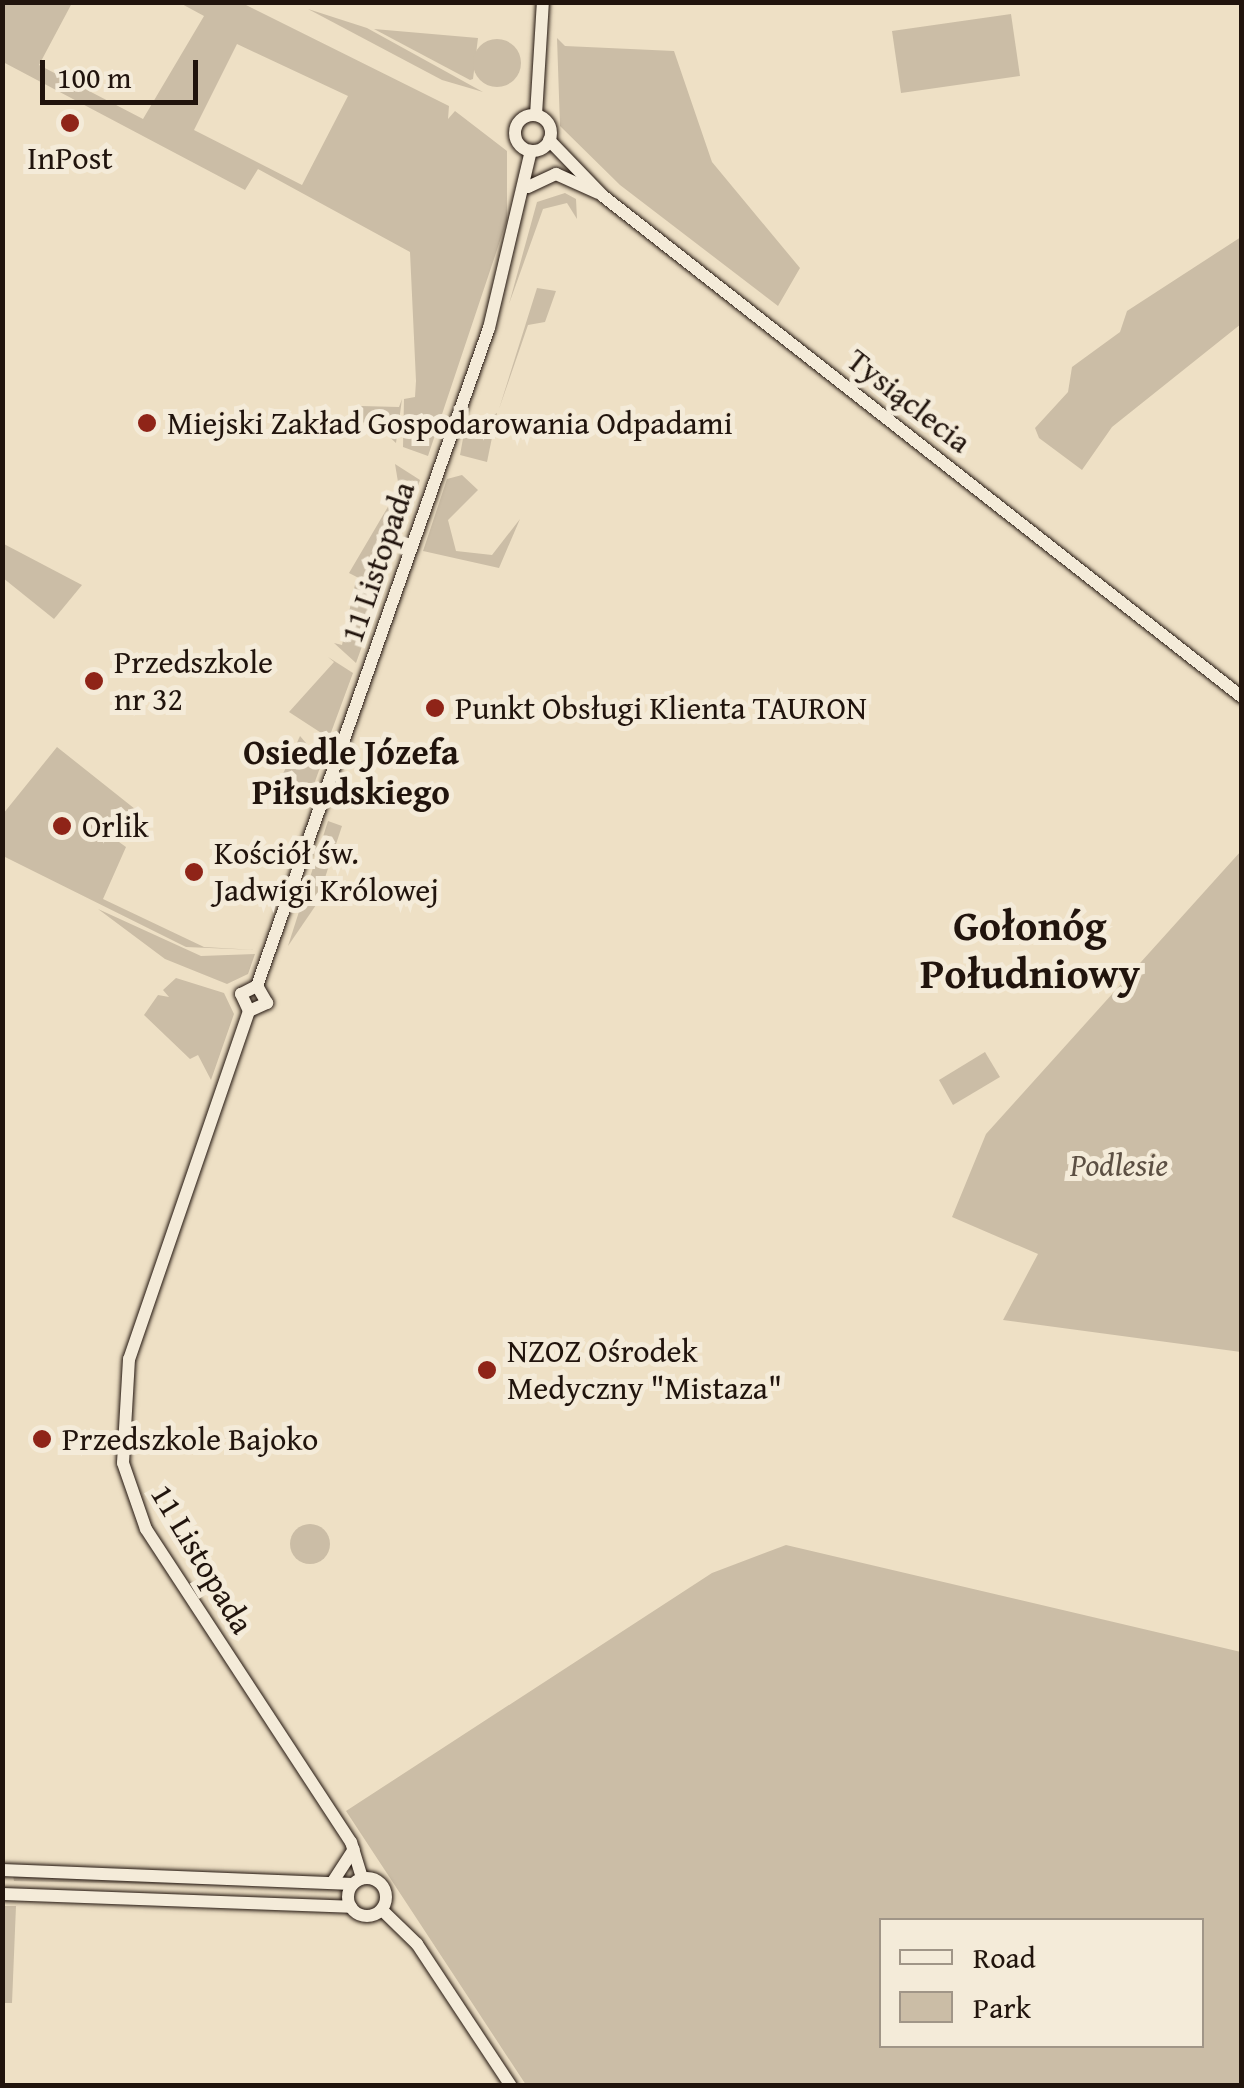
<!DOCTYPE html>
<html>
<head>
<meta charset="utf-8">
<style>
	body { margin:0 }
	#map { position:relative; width:1244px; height:2088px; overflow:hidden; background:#eee0c5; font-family:"Gentium Book Plus",serif }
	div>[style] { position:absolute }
	.green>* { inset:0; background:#cbbda6 }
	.round { border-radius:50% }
	.roads { filter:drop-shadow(0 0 2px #21140d) drop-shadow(0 0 2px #21140d) }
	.secondary>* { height:12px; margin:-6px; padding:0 6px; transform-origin:6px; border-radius:6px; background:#f4ebd9 }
	.secondary>.ring { margin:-6px; padding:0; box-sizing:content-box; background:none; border:12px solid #f4ebd9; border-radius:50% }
	.dots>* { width:28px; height:28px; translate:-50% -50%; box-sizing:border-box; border:5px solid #f4ebd9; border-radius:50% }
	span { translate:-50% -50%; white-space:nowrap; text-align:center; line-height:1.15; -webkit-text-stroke:10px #f4ebd9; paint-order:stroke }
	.poi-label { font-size:32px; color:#21140d }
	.left { translate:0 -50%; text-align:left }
	.street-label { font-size:32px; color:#21140d }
	.park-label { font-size:32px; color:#5c4f43; font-style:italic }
	.neighbourhood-label { font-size:35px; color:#21140d; font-weight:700 }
	.district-label { font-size:42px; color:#21140d; font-weight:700 }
	.frame { position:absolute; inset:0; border:5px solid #21140d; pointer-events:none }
	.legend { position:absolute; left:879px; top:1918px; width:325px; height:130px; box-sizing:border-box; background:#f4ebd9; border:2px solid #a09587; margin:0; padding:12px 18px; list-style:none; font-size:30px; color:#21140d }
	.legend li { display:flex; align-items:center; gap:20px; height:50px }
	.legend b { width:50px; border:2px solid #a09587 }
	.scale { position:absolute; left:40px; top:60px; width:158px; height:45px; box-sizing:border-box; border:5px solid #21140d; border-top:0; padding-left:12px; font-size:30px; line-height:35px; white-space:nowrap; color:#21140d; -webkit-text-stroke:8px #f4ebd9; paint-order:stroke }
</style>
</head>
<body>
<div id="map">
	<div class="green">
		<i style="clip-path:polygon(evenodd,2px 3px,72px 3px,39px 65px,143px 119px,204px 16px,180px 3px,242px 3px,449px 106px,448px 119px,455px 111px,507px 151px,507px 220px,428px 456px,403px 447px,404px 399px,415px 397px,416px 381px,410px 252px,258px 169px,245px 190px,3px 62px,2px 3px,237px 44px,348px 96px,302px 185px,194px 130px,237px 44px)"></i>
		<i style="clip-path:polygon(308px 9px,367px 28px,483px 92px,442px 80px)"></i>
		<i style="clip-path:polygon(1011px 14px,1020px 76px,901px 93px,892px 31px)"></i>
		<i style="clip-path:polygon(374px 29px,478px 38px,473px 79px,470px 80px)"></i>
		<i style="clip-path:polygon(557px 38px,565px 46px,674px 51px,712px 162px,800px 268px,778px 306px,620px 185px,560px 126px)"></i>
		<i class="round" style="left:473px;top:39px;width:48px;height:48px"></i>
		<i style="clip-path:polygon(565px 193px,576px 199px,577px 219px,567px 203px,543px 209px,509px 304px,537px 202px)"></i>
		<i style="clip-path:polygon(1241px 237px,1241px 324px,1112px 427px,1082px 470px,1039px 438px,1035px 428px,1068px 392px,1072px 367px,1120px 332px,1127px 311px)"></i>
		<i style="clip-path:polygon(537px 288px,556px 291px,545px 322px,528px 325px,499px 409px)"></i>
		<i style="clip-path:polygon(402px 399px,396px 443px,374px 423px,355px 422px,361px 406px,399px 407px)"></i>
		<i style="clip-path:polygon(497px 413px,487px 462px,460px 455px,464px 433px)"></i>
		<i style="clip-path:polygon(395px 464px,420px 480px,402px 534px,388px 535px,398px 545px,382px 590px,349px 573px,399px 488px)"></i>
		<i style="clip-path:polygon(462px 475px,478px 490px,448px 520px,456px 551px,492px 555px,520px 519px,499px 568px,423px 551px,447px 479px)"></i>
		<i style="clip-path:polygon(2px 543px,82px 585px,54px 619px,3px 578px)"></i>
		<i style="clip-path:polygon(356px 580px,381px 593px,356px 663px,334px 643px,342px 645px)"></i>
		<i style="clip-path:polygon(328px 657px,353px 673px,329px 738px,289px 712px,334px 662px)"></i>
		<i style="clip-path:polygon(300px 736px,322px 762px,308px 801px,278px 785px)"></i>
		<i style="clip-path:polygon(57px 747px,135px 809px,112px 837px,126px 847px,103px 899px,204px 947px,256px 950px,186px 947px,3px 856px,3px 814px)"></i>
		<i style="clip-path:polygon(328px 821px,342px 826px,316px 905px,288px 946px)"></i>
		<i style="clip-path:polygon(1241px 851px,1241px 1352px,1003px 1320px,1038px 1254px,952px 1217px,986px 1134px)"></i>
		<i style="clip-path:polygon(98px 909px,201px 956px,255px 954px,248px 974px,227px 984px,165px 959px)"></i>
		<i style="clip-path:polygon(176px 978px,224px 993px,234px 1014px,211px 1080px,198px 1055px,190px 1059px,144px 1015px,158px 995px,169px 997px,163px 990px)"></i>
		<i style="clip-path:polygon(985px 1052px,1000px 1077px,953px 1105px,939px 1080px)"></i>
		<i class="round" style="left:290px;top:1524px;width:40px;height:40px"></i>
		<i style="clip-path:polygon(evenodd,786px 1545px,1241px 1652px,1241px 2085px,526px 2085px,346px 1811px,712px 1573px,786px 1545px,882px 1920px,1202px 1920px,1202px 2046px,882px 2046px,882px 1920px)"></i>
		<i style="clip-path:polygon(13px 1875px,311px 1887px,14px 1881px)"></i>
		<i style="clip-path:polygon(3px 1906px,16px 1906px,12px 2003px,3px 2003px)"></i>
	</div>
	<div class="roads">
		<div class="secondary">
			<i style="left:536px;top:115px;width:113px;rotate:-86.5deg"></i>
			<i class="ring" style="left:515px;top:115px;width:24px;height:24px"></i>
			<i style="left:549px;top:140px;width:78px;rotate:46deg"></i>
			<i style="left:603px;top:196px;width:812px;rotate:38.1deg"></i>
			<i style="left:528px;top:187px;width:31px;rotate:-25deg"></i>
			<i style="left:556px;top:174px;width:46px;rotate:24.3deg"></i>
			<i style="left:257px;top:986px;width:698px;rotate:-70.58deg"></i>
			<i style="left:489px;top:328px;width:182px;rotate:-76.7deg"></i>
			<i style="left:249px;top:1011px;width:368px;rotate:109deg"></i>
			<i style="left:129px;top:1359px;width:104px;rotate:93.3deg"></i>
			<i style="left:123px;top:1463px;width:70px;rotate:70.8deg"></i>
			<i style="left:146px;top:1529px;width:374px;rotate:56.8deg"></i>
			<i style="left:351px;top:1842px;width:38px;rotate:73deg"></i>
			<i style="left:249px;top:1011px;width:20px;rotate:-24deg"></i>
			<i style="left:267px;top:1003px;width:20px;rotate:-120deg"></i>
			<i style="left:249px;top:1011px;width:19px;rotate:-115deg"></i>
			<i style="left:241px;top:994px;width:18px;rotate:-27deg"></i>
			<i style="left:2px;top:1870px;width:351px;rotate:2.3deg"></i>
			<i class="ring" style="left:348px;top:1878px;width:26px;height:26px"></i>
			<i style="left:332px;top:1883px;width:40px;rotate:-57.1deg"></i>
			<i style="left:2px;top:1894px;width:349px;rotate:2.1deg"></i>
			<i style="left:382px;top:1910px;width:49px;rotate:44.2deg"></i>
			<i style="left:417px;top:1944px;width:170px;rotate:56.5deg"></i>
		</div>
	</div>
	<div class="dots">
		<i style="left:70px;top:123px;background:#8f2418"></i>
		<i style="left:147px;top:423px;background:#8f2418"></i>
		<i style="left:94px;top:681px;background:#8f2418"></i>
		<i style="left:435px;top:708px;background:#8f2418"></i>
		<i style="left:62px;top:826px;background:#8f2418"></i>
		<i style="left:194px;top:872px;background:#8f2418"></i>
		<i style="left:487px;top:1370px;background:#8f2418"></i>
		<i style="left:42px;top:1439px;background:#8f2418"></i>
	</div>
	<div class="poi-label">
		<span style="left:70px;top:158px">InPost</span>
		<span class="left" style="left:167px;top:423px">Miejski Zakład Gospodarowania Odpadami</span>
		<span class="left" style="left:114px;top:681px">Przedszkole<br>nr 32</span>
		<span class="left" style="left:455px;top:708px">Punkt Obsługi Klienta TAURON</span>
		<span class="left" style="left:82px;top:826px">Orlik</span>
		<span class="left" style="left:214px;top:872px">Kościół św.<br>Jadwigi Królowej</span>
		<span class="left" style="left:507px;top:1370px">NZOZ Ośrodek<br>Medyczny "Mistaza"</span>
		<span class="left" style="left:62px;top:1439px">Przedszkole Bajoko</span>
	</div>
	<div class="street-label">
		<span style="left:909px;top:401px;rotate:38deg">Tysiąclecia</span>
		<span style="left:378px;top:562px;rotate:-71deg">11 Listopada</span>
		<span style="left:202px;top:1559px;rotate:59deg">11 Listopada</span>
	</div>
	<div class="park-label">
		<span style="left:1119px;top:1165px">Podlesie</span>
	</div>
	<div class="neighbourhood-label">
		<span style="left:351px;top:772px">Osiedle Józefa<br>Piłsudskiego</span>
	</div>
	<div class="district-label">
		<span style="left:1030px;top:949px">Gołonóg<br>Południowy</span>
	</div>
	<div class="frame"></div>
	<ul class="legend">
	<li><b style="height:12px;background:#f4ebd9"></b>Road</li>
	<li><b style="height:28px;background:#cbbda6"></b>Park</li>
	</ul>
	<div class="scale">100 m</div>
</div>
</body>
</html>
